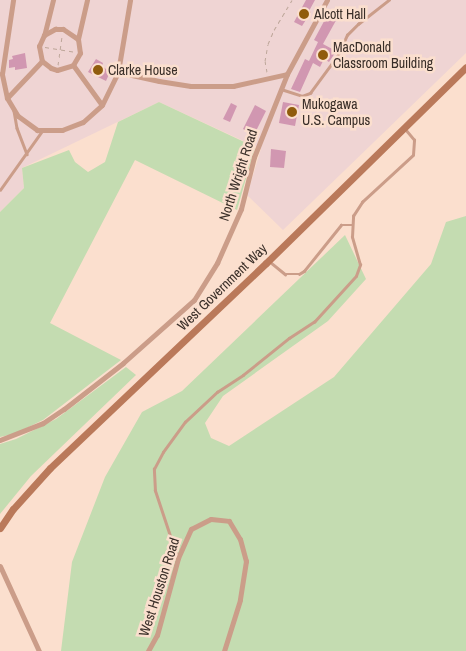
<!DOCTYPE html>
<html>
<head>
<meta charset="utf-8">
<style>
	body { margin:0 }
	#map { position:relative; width:466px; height:651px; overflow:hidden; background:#fbdfce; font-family:"Archivo Narrow",sans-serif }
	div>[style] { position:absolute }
	.education>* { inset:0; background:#efd4d3 }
	.green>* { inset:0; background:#c4dcb1 }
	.building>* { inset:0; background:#d197b1 }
	.path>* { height:1px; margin-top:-0.5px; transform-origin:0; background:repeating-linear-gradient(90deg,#bda699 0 4px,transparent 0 8px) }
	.service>* { height:2.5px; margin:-1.25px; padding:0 1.25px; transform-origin:1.25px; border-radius:1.25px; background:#cb9d89 }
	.minor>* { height:5px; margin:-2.5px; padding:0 2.5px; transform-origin:2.5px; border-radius:2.5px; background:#cb9d89 }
	.secondary>* { height:7px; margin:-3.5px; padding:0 3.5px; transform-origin:3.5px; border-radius:3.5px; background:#ba795a }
	.dots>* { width:14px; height:14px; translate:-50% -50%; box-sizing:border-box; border:2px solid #fbdfce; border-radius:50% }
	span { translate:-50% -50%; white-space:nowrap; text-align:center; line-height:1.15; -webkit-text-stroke:5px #fbdfce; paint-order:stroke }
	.poi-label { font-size:14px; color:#392e28 }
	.left { translate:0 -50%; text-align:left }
	.street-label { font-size:14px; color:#392e28 }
</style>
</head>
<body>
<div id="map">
	<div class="education">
		<i style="clip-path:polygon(0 0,466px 0,466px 53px,283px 230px,247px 195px,261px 149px,159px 102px,22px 168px,24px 188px,0 212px)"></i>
	</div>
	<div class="green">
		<i style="clip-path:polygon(159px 102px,255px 147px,237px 210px,135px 160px,50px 323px,121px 360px,43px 420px,14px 434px,0 437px,0 212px,24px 188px,22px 168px,69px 150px,75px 162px,88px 172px,105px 162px,118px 122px)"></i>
		<i style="clip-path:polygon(466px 216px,466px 651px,61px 651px,72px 562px,105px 477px,142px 412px,182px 391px,345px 235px,366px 279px,328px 321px,223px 396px,205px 423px,211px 438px,229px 446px,334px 377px,431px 264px,446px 222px)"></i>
		<i style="clip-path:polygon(126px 367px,136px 375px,31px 476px,0 514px,0 444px,16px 439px,56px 419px)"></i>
	</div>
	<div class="building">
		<i style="clip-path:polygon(306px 0,315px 0,309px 11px,311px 12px,302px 26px,294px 22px)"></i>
		<i style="clip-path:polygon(330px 10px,339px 15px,323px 44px,336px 51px,335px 53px,329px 62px,324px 59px,320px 67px,313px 63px,300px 92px,291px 89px,305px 59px,309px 61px,318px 42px,314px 40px)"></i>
		<i style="clip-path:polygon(25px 53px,27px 68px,15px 70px,15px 67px,9px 68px,9px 60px,13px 59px,12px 56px)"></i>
		<i style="clip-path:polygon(96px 59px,103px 63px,102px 66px,110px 72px,106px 81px,88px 72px)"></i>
		<i style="clip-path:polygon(283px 102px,299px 105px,295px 126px,279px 123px)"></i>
		<i style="clip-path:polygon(231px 103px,237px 106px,230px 122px,223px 119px)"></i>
		<i style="clip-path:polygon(255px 105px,266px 111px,254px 135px,243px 129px)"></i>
		<i style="clip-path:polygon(271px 149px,286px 151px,284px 168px,270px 167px)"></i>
	</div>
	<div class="path">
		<i style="left:45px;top:47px;width:30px;rotate:9deg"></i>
		<i style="left:58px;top:65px;width:29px;rotate:-82deg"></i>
		<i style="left:267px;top:72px;width:11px;rotate:-100deg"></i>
		<i style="left:265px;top:61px;width:17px;rotate:-80deg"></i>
		<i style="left:268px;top:44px;width:15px;rotate:-67deg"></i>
		<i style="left:274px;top:30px;width:35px;rotate:-59deg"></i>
	</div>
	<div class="service">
		<i style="left:281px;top:89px;width:22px;rotate:18deg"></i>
		<i style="left:302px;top:96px;width:9px;rotate:-21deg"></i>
		<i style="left:310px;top:93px;width:47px;rotate:-53.6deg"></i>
		<i style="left:338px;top:55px;width:22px;rotate:-66deg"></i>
		<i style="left:347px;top:35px;width:16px;rotate:-45deg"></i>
		<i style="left:358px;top:24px;width:39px;rotate:-38deg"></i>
		<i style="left:14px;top:111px;width:17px;rotate:80deg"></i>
		<i style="left:17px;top:128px;width:28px;rotate:69deg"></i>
		<i style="left:0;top:190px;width:72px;rotate:-54.6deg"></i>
		<i style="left:269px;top:261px;width:21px;rotate:39deg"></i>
		<i style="left:285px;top:274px;width:14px"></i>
		<i style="left:299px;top:274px;width:6px;rotate:-31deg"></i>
		<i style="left:304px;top:271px;width:59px;rotate:-51.2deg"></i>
		<i style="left:341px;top:225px;width:11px"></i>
		<i style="left:177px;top:557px;width:70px;rotate:-108.4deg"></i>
		<i style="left:155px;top:491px;width:22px;rotate:-93deg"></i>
		<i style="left:154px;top:469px;width:19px;rotate:-62deg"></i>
		<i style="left:163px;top:452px;width:37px;rotate:-54deg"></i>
		<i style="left:185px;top:422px;width:44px;rotate:-43.2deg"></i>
		<i style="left:217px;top:392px;width:31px;rotate:-33deg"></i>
		<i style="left:243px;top:375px;width:59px;rotate:-38.8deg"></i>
		<i style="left:289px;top:338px;width:30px;rotate:-33deg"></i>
		<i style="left:314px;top:322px;width:62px;rotate:-47.6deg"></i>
		<i style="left:356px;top:276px;width:12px;rotate:-70deg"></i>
		<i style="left:360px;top:265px;width:29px;rotate:-106deg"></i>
		<i style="left:352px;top:237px;width:21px;rotate:-87deg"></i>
		<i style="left:353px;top:216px;width:17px;rotate:-57deg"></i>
		<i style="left:362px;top:202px;width:69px;rotate:-42.7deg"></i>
		<i style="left:413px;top:155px;width:15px;rotate:-86deg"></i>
		<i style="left:414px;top:140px;width:16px;rotate:-130deg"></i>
	</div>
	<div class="minor">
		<i style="left:53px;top:0;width:36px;rotate:104deg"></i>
		<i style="left:44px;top:35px;width:12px;rotate:114deg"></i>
		<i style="left:39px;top:46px;width:15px;rotate:79deg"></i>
		<i style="left:42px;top:61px;width:51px;rotate:133.4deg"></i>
		<i style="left:7px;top:98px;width:21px;rotate:59deg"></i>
		<i style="left:18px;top:116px;width:24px;rotate:36deg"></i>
		<i style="left:37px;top:130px;width:25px"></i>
		<i style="left:62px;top:130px;width:22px;rotate:-21deg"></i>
		<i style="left:83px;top:122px;width:25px;rotate:-42deg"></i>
		<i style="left:102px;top:105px;width:37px;rotate:-64deg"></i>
		<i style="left:118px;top:72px;width:73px;rotate:-80.5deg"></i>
		<i style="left:87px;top:0;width:40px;rotate:103deg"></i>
		<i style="left:78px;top:39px;width:14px;rotate:82deg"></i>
		<i style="left:80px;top:53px;width:14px;rotate:120deg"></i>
		<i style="left:73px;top:65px;width:49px;rotate:54.1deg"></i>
		<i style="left:44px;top:35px;width:13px;rotate:-29deg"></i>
		<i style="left:55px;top:29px;width:8px"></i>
		<i style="left:63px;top:29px;width:18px;rotate:34deg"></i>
		<i style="left:42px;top:61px;width:11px;rotate:38deg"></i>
		<i style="left:51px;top:68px;width:6px;rotate:18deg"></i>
		<i style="left:57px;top:70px;width:17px;rotate:-17deg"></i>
		<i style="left:118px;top:72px;width:42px;rotate:12.4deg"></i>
		<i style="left:159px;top:81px;width:32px;rotate:9deg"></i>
		<i style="left:191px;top:86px;width:42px"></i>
		<i style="left:233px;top:86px;width:55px;rotate:-12.5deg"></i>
		<i style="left:7px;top:98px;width:25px;rotate:-102deg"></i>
		<i style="left:2px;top:74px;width:75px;rotate:-81.5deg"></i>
		<i style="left:0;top:440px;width:46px;rotate:-21.6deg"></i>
		<i style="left:43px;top:423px;width:25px;rotate:-34deg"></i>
		<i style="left:64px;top:409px;width:75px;rotate:-37.9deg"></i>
		<i style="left:123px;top:363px;width:95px;rotate:-41.6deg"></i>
		<i style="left:194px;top:300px;width:44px;rotate:-58.1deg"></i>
		<i style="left:217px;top:263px;width:59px;rotate:-66deg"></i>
		<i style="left:241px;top:209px;width:54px;rotate:-76deg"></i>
		<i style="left:254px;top:157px;width:89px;rotate:-68.3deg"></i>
		<i style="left:287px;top:74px;width:84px;rotate:-61.6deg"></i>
		<i style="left:0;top:566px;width:94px;rotate:65.4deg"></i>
		<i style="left:148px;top:651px;width:18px;rotate:-61deg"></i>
		<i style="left:157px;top:635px;width:80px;rotate:-74.7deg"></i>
		<i style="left:178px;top:558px;width:32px;rotate:-66deg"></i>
		<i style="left:191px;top:529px;width:22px;rotate:-27deg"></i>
		<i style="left:211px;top:519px;width:18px;rotate:6deg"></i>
		<i style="left:229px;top:521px;width:21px;rotate:59deg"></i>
		<i style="left:240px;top:539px;width:23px;rotate:75deg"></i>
		<i style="left:246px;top:561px;width:39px;rotate:99deg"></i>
		<i style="left:240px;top:600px;width:53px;rotate:107.4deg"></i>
	</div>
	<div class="secondary">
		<i style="left:0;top:528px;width:23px;rotate:-56deg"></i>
		<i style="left:13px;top:509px;width:55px;rotate:-47.9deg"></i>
		<i style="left:50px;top:468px;width:298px;rotate:-43.5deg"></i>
		<i style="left:266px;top:263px;width:280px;rotate:-44.4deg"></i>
	</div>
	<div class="dots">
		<i style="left:304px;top:14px;background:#905c0d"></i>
		<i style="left:323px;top:55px;background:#905c0d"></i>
		<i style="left:98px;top:70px;background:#905c0d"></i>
		<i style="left:292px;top:112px;background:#905c0d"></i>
	</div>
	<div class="poi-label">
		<span class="left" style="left:314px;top:14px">Alcott Hall</span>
		<span class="left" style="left:333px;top:55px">MacDonald<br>Classroom Building</span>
		<span class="left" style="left:108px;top:70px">Clarke House</span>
		<span class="left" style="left:302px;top:112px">Mukogawa<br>U.S. Campus</span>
	</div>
	<div class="street-label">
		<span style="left:238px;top:175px;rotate:-72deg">North Wright Road</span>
		<span style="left:222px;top:287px;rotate:-44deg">West Government Way</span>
		<span style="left:159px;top:587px;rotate:-72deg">West Houston Road</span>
	</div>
</div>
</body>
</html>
